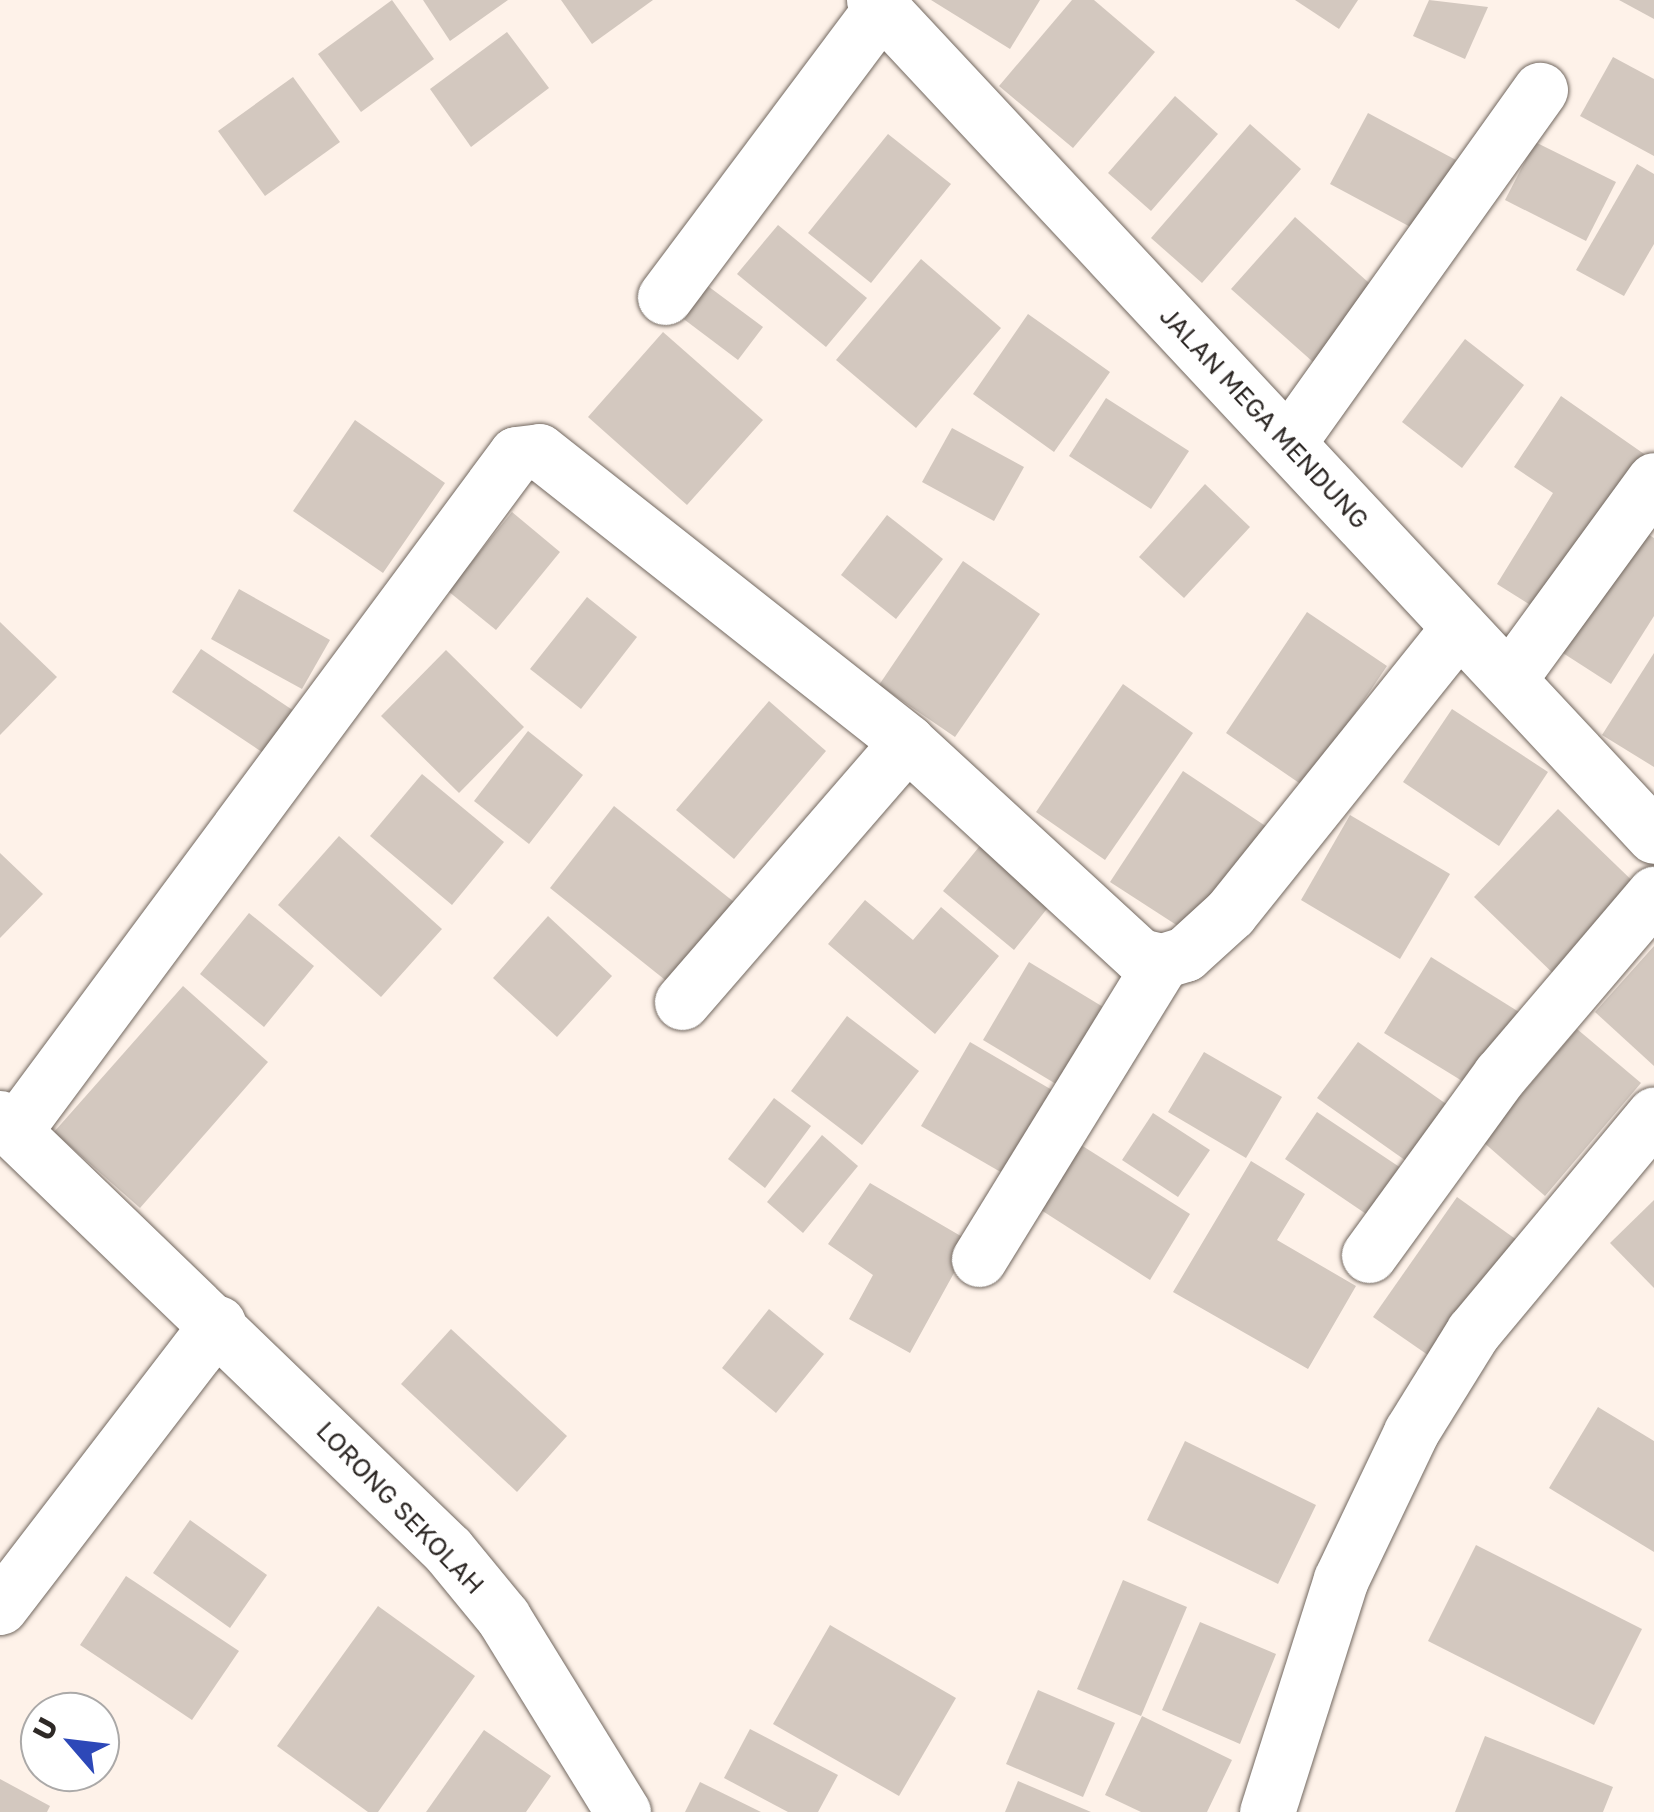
<!DOCTYPE html>
<html>
<head>
<meta charset="utf-8">
<style>
	body { margin:0 }
	#map { position:relative; width:1654px; height:1812px; overflow:hidden; background:#fef2e9; font-family:"Golos Text",sans-serif }
	div>[style] { position:absolute }
	.building>* { inset:0; background:#d3c8bf }
	.roads { filter:drop-shadow(0 0 2px #726860) drop-shadow(0 0 2px #726860) }
	.street>* { height:55px; margin:-27.5px; padding:0 27.5px; transform-origin:27.5px; border-radius:27.5px; background:#fff }
	span { translate:-50% -50%; white-space:nowrap; text-align:center; line-height:1.15; -webkit-text-stroke:10px #fff; paint-order:stroke }
	.street-label { font-size:25px; color:#2e2926 }
	.north { position:absolute; left:20px; top:1692px; width:100px; height:100px; box-sizing:border-box; background:#fff; border:2px solid #aba9a8; border-radius:50%; rotate:298deg; font-size:28px; font-weight:700; line-height:40px; text-align:center; color:#2e2926 }
	.north::after { content:''; display:block; margin:auto; width:35px; height:45px; background:#2d48b8; clip-path:polygon(50% 0,100% 100%,50% 72%,0 100%) }
</style>
</head>
<body>
<div id="map">
	<div class="building">
		<i style="clip-path:polygon(392px 0,434px 59px,361px 112px,318px 54px)"></i>
		<i style="clip-path:polygon(423px 0,508px 0,450px 41px)"></i>
		<i style="clip-path:polygon(561px 0,653px 0,592px 44px)"></i>
		<i style="clip-path:polygon(931px 0,1040px 0,1010px 49px)"></i>
		<i style="clip-path:polygon(1072px 0,1094px 0,1155px 52px,1073px 148px,999px 86px)"></i>
		<i style="clip-path:polygon(1295px 0,1358px 0,1339px 29px)"></i>
		<i style="clip-path:polygon(1429px 0,1488px 7px,1465px 59px,1413px 36px)"></i>
		<i style="clip-path:polygon(1619px 0,1654px 0,1654px 19px)"></i>
		<i style="clip-path:polygon(507px 32px,549px 88px,471px 147px,430px 89px)"></i>
		<i style="clip-path:polygon(1613px 57px,1654px 79px,1654px 156px,1580px 116px)"></i>
		<i style="clip-path:polygon(293px 77px,340px 142px,265px 196px,218px 131px)"></i>
		<i style="clip-path:polygon(1175px 96px,1218px 134px,1151px 211px,1108px 173px)"></i>
		<i style="clip-path:polygon(1368px 113px,1456px 160px,1418px 231px,1330px 184px)"></i>
		<i style="clip-path:polygon(1250px 124px,1301px 169px,1202px 283px,1151px 238px)"></i>
		<i style="clip-path:polygon(888px 134px,951px 184px,871px 283px,808px 233px)"></i>
		<i style="clip-path:polygon(1535px 142px,1616px 182px,1586px 241px,1505px 200px)"></i>
		<i style="clip-path:polygon(1637px 164px,1654px 174px,1654px 244px,1624px 296px,1576px 270px)"></i>
		<i style="clip-path:polygon(1295px 217px,1377px 290px,1313px 362px,1231px 289px)"></i>
		<i style="clip-path:polygon(778px 225px,867px 298px,826px 347px,737px 274px)"></i>
		<i style="clip-path:polygon(921px 259px,1001px 328px,916px 428px,836px 360px)"></i>
		<i style="clip-path:polygon(697px 278px,763px 327px,738px 360px,673px 311px)"></i>
		<i style="clip-path:polygon(1028px 314px,1110px 372px,1054px 452px,973px 394px)"></i>
		<i style="clip-path:polygon(663px 332px,763px 420px,687px 505px,588px 417px)"></i>
		<i style="clip-path:polygon(1465px 339px,1524px 385px,1462px 468px,1402px 422px)"></i>
		<i style="clip-path:polygon(1561px 396px,1647px 456px,1548px 616px,1497px 584px,1553px 493px,1514px 467px)"></i>
		<i style="clip-path:polygon(1106px 398px,1189px 451px,1151px 509px,1069px 456px)"></i>
		<i style="clip-path:polygon(355px 420px,445px 483px,383px 573px,293px 511px)"></i>
		<i style="clip-path:polygon(952px 428px,1024px 467px,994px 521px,922px 482px)"></i>
		<i style="clip-path:polygon(1205px 484px,1250px 527px,1184px 598px,1139px 557px)"></i>
		<i style="clip-path:polygon(512px 512px,560px 552px,496px 630px,448px 591px)"></i>
		<i style="clip-path:polygon(887px 515px,943px 559px,896px 619px,841px 575px)"></i>
		<i style="clip-path:polygon(1630px 523px,1654px 538px,1654px 616px,1611px 684px,1552px 646px)"></i>
		<i style="clip-path:polygon(963px 561px,1040px 614px,955px 737px,879px 685px)"></i>
		<i style="clip-path:polygon(239px 589px,330px 640px,302px 689px,211px 639px)"></i>
		<i style="clip-path:polygon(587px 597px,637px 637px,581px 709px,530px 669px)"></i>
		<i style="clip-path:polygon(1307px 612px,1387px 666px,1305px 787px,1226px 733px)"></i>
		<i style="clip-path:polygon(0 622px,57px 677px,0 735px)"></i>
		<i style="clip-path:polygon(201px 649px,303px 717px,274px 760px,172px 692px)"></i>
		<i style="clip-path:polygon(446px 650px,524px 727px,459px 793px,381px 716px)"></i>
		<i style="clip-path:polygon(1654px 653px,1654px 767px,1602px 735px)"></i>
		<i style="clip-path:polygon(1123px 684px,1193px 733px,1105px 860px,1036px 812px)"></i>
		<i style="clip-path:polygon(769px 701px,826px 751px,734px 859px,676px 810px)"></i>
		<i style="clip-path:polygon(1452px 709px,1548px 772px,1499px 846px,1403px 782px)"></i>
		<i style="clip-path:polygon(528px 731px,583px 775px,529px 844px,474px 801px)"></i>
		<i style="clip-path:polygon(1183px 771px,1267px 827px,1195px 937px,1110px 882px)"></i>
		<i style="clip-path:polygon(422px 774px,504px 842px,452px 905px,370px 836px)"></i>
		<i style="clip-path:polygon(614px 806px,739px 906px,674px 987px,550px 888px)"></i>
		<i style="clip-path:polygon(1558px 809px,1646px 894px,1562px 982px,1474px 897px)"></i>
		<i style="clip-path:polygon(1350px 815px,1450px 874px,1400px 959px,1301px 900px)"></i>
		<i style="clip-path:polygon(339px 836px,442px 929px,381px 997px,278px 905px)"></i>
		<i style="clip-path:polygon(983px 842px,1054px 900px,1014px 950px,943px 891px)"></i>
		<i style="clip-path:polygon(0 853px,43px 894px,0 938px)"></i>
		<i style="clip-path:polygon(865px 900px,913px 940px,941px 907px,999px 956px,935px 1034px,828px 944px)"></i>
		<i style="clip-path:polygon(249px 913px,314px 966px,264px 1027px,200px 974px)"></i>
		<i style="clip-path:polygon(548px 916px,612px 976px,557px 1037px,493px 978px)"></i>
		<i style="clip-path:polygon(1654px 946px,1654px 1066px,1595px 1012px)"></i>
		<i style="clip-path:polygon(1431px 957px,1519px 1012px,1472px 1087px,1384px 1033px)"></i>
		<i style="clip-path:polygon(1029px 962px,1118px 1016px,1071px 1093px,983px 1040px)"></i>
		<i style="clip-path:polygon(183px 986px,268px 1062px,140px 1208px,54px 1132px)"></i>
		<i style="clip-path:polygon(847px 1016px,919px 1071px,862px 1145px,791px 1091px)"></i>
		<i style="clip-path:polygon(1577px 1029px,1641px 1083px,1545px 1196px,1482px 1141px)"></i>
		<i style="clip-path:polygon(970px 1042px,1059px 1094px,1011px 1178px,921px 1126px)"></i>
		<i style="clip-path:polygon(1358px 1042px,1459px 1113px,1419px 1170px,1317px 1098px)"></i>
		<i style="clip-path:polygon(1204px 1052px,1282px 1097px,1246px 1158px,1168px 1112px)"></i>
		<i style="clip-path:polygon(774px 1098px,811px 1126px,765px 1188px,728px 1159px)"></i>
		<i style="clip-path:polygon(1317px 1112px,1410px 1174px,1378px 1222px,1285px 1159px)"></i>
		<i style="clip-path:polygon(1153px 1113px,1210px 1150px,1178px 1197px,1122px 1160px)"></i>
		<i style="clip-path:polygon(822px 1135px,858px 1166px,803px 1233px,767px 1202px)"></i>
		<i style="clip-path:polygon(1081px 1145px,1190px 1214px,1150px 1280px,1041px 1210px)"></i>
		<i style="clip-path:polygon(1251px 1161px,1305px 1194px,1277px 1240px,1356px 1286px,1308px 1369px,1173px 1292px)"></i>
		<i style="clip-path:polygon(870px 1183px,971px 1242px,910px 1353px,849px 1319px,873px 1275px,828px 1244px)"></i>
		<i style="clip-path:polygon(1457px 1197px,1521px 1243px,1438px 1362px,1373px 1317px)"></i>
		<i style="clip-path:polygon(1654px 1200px,1654px 1288px,1610px 1243px)"></i>
		<i style="clip-path:polygon(769px 1309px,824px 1354px,776px 1413px,722px 1368px)"></i>
		<i style="clip-path:polygon(451px 1329px,567px 1436px,517px 1492px,401px 1384px)"></i>
		<i style="clip-path:polygon(1598px 1407px,1654px 1441px,1654px 1552px,1549px 1488px)"></i>
		<i style="clip-path:polygon(1185px 1441px,1316px 1505px,1278px 1584px,1147px 1520px)"></i>
		<i style="clip-path:polygon(190px 1520px,267px 1575px,230px 1628px,153px 1573px)"></i>
		<i style="clip-path:polygon(1476px 1545px,1642px 1629px,1594px 1725px,1428px 1641px)"></i>
		<i style="clip-path:polygon(126px 1576px,239px 1651px,192px 1720px,80px 1645px)"></i>
		<i style="clip-path:polygon(1123px 1580px,1187px 1607px,1141px 1716px,1077px 1689px)"></i>
		<i style="clip-path:polygon(378px 1606px,475px 1676px,378px 1812px,368px 1812px,277px 1746px)"></i>
		<i style="clip-path:polygon(1200px 1622px,1276px 1654px,1240px 1744px,1162px 1710px)"></i>
		<i style="clip-path:polygon(830px 1625px,956px 1698px,899px 1796px,773px 1724px)"></i>
		<i style="clip-path:polygon(1038px 1690px,1115px 1723px,1083px 1797px,1006px 1764px)"></i>
		<i style="clip-path:polygon(1142px 1716px,1232px 1760px,1207px 1812px,1141px 1812px,1105px 1795px)"></i>
		<i style="clip-path:polygon(750px 1729px,838px 1775px,818px 1812px,788px 1812px,724px 1778px)"></i>
		<i style="clip-path:polygon(484px 1730px,551px 1776px,526px 1812px,426px 1812px)"></i>
		<i style="clip-path:polygon(1485px 1736px,1613px 1787px,1603px 1812px,1455px 1812px)"></i>
		<i style="clip-path:polygon(0 1779px,50px 1806px,47px 1812px,0 1812px)"></i>
		<i style="clip-path:polygon(1018px 1781px,1091px 1812px,1005px 1812px)"></i>
		<i style="clip-path:polygon(700px 1782px,761px 1812px,685px 1812px)"></i>
	</div>
	<div class="roads">
		<div class="street">
			<i style="left:874px;top:0;width:1143px;rotate:46.98deg"></i>
			<i style="left:665px;top:297px;width:361px;rotate:-53.2deg"></i>
			<i style="left:1288px;top:443px;width:434px;rotate:-54.5deg"></i>
			<i style="left:1509px;top:679px;width:246px;rotate:-53.9deg"></i>
			<i style="left:682px;top:1002px;width:344px;rotate:-49.1deg"></i>
			<i style="left:0;top:1118px;width:622px;rotate:43.96deg"></i>
			<i style="left:448px;top:1550px;width:87px;rotate:50.6deg"></i>
			<i style="left:503px;top:1617px;width:229px;rotate:58.4deg"></i>
			<i style="left:15px;top:1130px;width:841px;rotate:-53.46deg"></i>
			<i style="left:516px;top:454px;width:23px;rotate:-7deg"></i>
			<i style="left:539px;top:451px;width:469px;rotate:38.3deg"></i>
			<i style="left:907px;top:742px;width:316px;rotate:42.6deg"></i>
			<i style="left:1140px;top:956px;width:23px;rotate:13deg"></i>
			<i style="left:1162px;top:961px;width:24px;rotate:-17deg"></i>
			<i style="left:1185px;top:954px;width:61px;rotate:-42.3deg"></i>
			<i style="left:1230px;top:913px;width:366px;rotate:-51.3deg"></i>
			<i style="left:1369px;top:1255px;width:223px;rotate:-54deg"></i>
			<i style="left:1500px;top:1075px;width:238px;rotate:-49.6deg"></i>
			<i style="left:979px;top:1259px;width:350px;rotate:-58.4deg"></i>
			<i style="left:0;top:1607px;width:358px;rotate:-52.5deg"></i>
			<i style="left:1267px;top:1812px;width:244px;rotate:-72.4deg"></i>
			<i style="left:1341px;top:1579px;width:163px;rotate:-64.5deg"></i>
			<i style="left:1411px;top:1432px;width:118px;rotate:-58.2deg"></i>
			<i style="left:1473px;top:1332px;width:283px;rotate:-50.2deg"></i>
		</div>
	</div>
	<div class="street-label">
		<span style="left:1264px;top:418px;rotate:47deg">JALAN MEGA MENDUNG</span>
		<span style="left:400px;top:1508px;rotate:46deg">LORONG SEKOLAH</span>
	</div>
	<div class="north">U</div>
</div>
</body>
</html>
